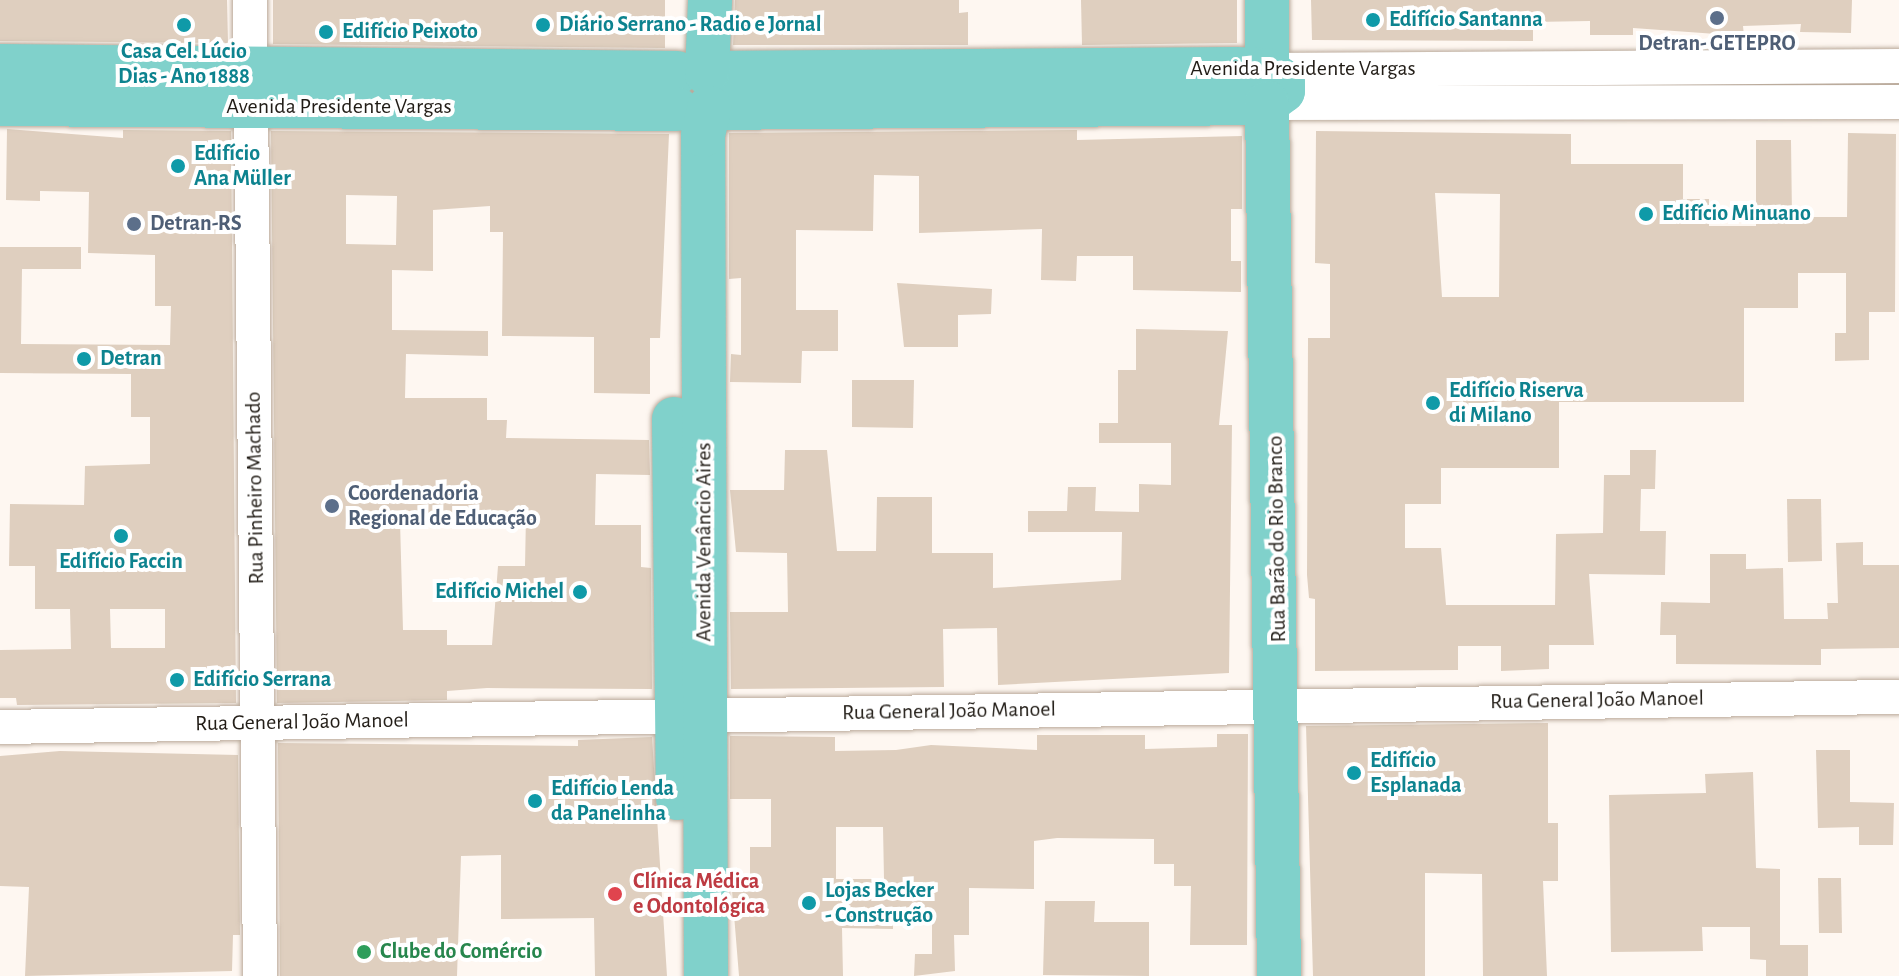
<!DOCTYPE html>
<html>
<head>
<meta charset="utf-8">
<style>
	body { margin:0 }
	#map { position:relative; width:1899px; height:976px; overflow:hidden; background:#fef7f1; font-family:"Alegreya Sans",sans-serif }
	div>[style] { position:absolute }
	.building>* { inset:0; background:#dfcfbf }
	.roads { filter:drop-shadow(0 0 2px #baaa9b) drop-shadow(0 0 2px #baaa9b) }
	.minor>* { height:34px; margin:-17px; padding:0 17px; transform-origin:17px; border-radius:17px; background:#fff }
	.major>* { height:44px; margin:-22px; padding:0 22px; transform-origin:22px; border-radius:22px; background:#80d1cb }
	.dots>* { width:22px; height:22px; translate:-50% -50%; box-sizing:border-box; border:4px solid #fff; border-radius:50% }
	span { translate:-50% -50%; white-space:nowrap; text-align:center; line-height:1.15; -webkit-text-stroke:8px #fff; paint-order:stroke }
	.culture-label { font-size:22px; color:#0d838f; font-weight:700 }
	.left { translate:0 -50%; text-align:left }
	.right { translate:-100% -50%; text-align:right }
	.service-label { font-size:22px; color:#4e5e75; font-weight:700 }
	.street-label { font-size:22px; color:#221d17 }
	.health-label { font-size:22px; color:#be3a42; font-weight:700 }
	.leisure-label { font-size:22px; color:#27864d; font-weight:700 }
</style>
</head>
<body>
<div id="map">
	<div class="building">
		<i style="clip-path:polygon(0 0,227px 0,228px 43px,0 41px)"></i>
		<i style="clip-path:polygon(273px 0,665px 0,665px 48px,273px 44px)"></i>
		<i style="clip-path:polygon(735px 0,959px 0,959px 13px,968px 12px,968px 45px,733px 45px)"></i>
		<i style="clip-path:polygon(1081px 0,1237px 0,1237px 43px,1082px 45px)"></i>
		<i style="clip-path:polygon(1311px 0,1852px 0,1851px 33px,1800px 32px,1801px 24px,1743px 26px,1744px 36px,1633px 28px,1633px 35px,1590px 35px,1590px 21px,1533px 22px,1533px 41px,1312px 40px)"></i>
		<i style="clip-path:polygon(evenodd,7px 129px,123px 138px,123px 130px,231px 131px,236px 703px,17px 705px,16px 698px,0 698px,0 650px,71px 649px,70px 609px,35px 609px,35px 566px,9px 566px,10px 504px,84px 505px,85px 466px,150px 464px,150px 417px,131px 417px,131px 374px,0 373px,0 247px,81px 247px,81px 269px,22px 269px,21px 344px,170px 345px,171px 306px,155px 306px,155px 255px,88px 253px,89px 192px,40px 191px,40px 201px,6px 200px,7px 129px,110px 609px,165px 609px,165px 648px,111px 648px,110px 609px)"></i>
		<i style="clip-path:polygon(1077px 130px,1077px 140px,1242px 136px,1242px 209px,1231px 209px,1231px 261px,1241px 261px,1241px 292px,1133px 290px,1133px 256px,1077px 256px,1076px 281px,1041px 280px,1042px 229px,919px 233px,919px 176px,874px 175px,873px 231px,796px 230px,796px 310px,838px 310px,838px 351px,802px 351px,801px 383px,730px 382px,731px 354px,741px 355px,741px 278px,729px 279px,729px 133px)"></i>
		<i style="clip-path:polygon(evenodd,271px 131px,669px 134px,660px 338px,650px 338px,650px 394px,594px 393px,594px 337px,502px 336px,503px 232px,490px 232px,490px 206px,433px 210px,433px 271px,392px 270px,392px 330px,488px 331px,488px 356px,406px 354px,405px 398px,487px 398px,487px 420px,507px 420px,506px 438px,649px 440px,650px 475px,596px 474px,595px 525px,641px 525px,641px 567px,651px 568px,652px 689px,487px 688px,447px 691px,447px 700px,277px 703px,271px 131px,346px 195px,397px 196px,396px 245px,346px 244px,346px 195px,271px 131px,447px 515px,526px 515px,525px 566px,498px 566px,492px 645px,447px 645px,447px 630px,403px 630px,400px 521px,447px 522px,447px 515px)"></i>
		<i style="clip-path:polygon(evenodd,1316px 131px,1571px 134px,1571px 164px,1683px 164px,1683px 199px,1709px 199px,1709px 226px,1756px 226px,1756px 140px,1791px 140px,1792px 217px,1847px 217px,1848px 133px,1896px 134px,1895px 312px,1869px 312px,1869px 360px,1835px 361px,1835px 333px,1846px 333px,1846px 273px,1798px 273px,1798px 308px,1744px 308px,1744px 402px,1559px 402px,1559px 468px,1441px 468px,1441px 504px,1405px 504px,1405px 548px,1441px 548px,1446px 605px,1555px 605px,1556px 534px,1603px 533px,1604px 475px,1630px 475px,1630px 450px,1656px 450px,1655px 489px,1641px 489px,1640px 531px,1666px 531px,1665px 575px,1589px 574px,1594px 645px,1549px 645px,1549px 669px,1501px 671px,1501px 646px,1458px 646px,1458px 670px,1315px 671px,1315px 599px,1309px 598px,1307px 575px,1308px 338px,1330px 338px,1330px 264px,1315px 263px,1316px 131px,1435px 193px,1500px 194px,1499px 297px,1442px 297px,1435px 193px)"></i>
		<i style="clip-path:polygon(897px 283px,992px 289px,991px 314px,958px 315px,958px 347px,904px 347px)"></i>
		<i style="clip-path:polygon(1136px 329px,1228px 331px,1219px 425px,1232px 425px,1229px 673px,998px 685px,997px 628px,943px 629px,944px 687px,731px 689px,730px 612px,788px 612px,787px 553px,736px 552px,730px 490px,784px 490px,785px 450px,827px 450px,837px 551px,876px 551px,877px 497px,932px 497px,932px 553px,993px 553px,993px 588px,1121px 580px,1122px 532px,1028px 532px,1028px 511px,1067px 511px,1068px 487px,1096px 487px,1095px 511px,1139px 512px,1139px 484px,1171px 485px,1171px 443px,1099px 443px,1099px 423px,1118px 423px,1118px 370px,1136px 370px)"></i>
		<i style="clip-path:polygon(852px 380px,914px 380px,913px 428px,852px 427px)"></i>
		<i style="clip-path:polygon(1787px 499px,1821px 499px,1822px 561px,1788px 562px)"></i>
		<i style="clip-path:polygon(1863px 542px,1863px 565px,1899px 565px,1899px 648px,1821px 649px,1821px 665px,1676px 664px,1676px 635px,1660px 635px,1661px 602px,1710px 603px,1710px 554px,1746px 554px,1746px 569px,1783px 568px,1784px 619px,1828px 619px,1827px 603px,1838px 603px,1836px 543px)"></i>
		<i style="clip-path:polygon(1548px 723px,1548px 823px,1558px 823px,1558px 881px,1543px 881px,1547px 976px,1483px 976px,1482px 874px,1425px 873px,1425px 976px,1313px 976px,1306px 726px)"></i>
		<i style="clip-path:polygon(evenodd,1217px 734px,1248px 734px,1247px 945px,1190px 945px,1191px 886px,1174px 886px,1174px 864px,1154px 864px,1154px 839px,1057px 838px,1034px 841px,1034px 889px,969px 888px,969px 935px,954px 935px,955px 971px,914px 976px,915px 954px,932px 954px,932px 910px,893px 910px,893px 929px,842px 928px,843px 976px,739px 976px,731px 878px,750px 878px,750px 847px,771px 847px,771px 799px,730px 799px,730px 736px,835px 737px,835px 751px,896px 750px,931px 745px,1037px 750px,1037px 735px,1145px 735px,1145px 749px,1217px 747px,1217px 734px,836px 827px,883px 827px,884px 879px,836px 879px,836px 827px)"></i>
		<i style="clip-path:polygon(652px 737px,667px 976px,595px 976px,594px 918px,501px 919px,501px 855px,461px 856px,457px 976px,280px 976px,278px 743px,578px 746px,578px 740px)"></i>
		<i style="clip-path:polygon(1816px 750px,1850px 750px,1850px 802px,1894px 803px,1893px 845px,1859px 845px,1859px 827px,1818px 828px)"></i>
		<i style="clip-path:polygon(60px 751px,238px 755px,240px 935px,233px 935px,232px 971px,25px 976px,29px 887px,0 886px,0 756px)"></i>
		<i style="clip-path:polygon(1753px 772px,1756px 868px,1780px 869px,1780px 945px,1808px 945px,1808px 976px,1766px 976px,1766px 960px,1750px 959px,1750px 927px,1702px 927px,1703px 951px,1611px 952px,1609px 795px,1706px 793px,1705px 774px)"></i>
		<i style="clip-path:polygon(1818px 878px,1841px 878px,1842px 933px,1819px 933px)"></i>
		<i style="clip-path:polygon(1045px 901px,1095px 901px,1094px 922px,1149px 922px,1149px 976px,1043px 975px)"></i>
	</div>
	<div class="roads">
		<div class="minor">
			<i style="left:250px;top:0;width:976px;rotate:89.41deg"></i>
			<i style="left:1267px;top:70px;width:632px;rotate:-0.36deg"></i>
			<i style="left:1267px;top:103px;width:632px;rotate:-0.09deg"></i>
			<i style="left:0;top:727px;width:1899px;rotate:-0.91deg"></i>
		</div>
		<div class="major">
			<i style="left:1267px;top:0;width:70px;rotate:90deg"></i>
			<i style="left:0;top:66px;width:677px;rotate:0.59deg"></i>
			<i style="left:707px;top:73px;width:528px;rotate:-0.43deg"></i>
			<i style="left:1235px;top:69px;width:32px;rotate:2deg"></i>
			<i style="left:1267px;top:70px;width:19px;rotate:35deg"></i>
			<i style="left:1283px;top:81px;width:10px;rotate:90deg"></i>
			<i style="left:1283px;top:91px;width:20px;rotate:143deg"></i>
			<i style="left:1267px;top:103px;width:558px;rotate:179.49deg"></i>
			<i style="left:707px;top:73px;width:73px;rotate:-87.6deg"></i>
			<i style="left:1267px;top:103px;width:873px;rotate:89.21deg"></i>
			<i style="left:0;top:104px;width:677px;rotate:0.42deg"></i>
			<i style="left:674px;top:419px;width:379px;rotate:89.4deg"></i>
			<i style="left:706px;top:976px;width:841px;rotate:-90.2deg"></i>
			<i style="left:703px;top:135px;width:28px;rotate:-77deg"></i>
		</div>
	</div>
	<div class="dots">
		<i style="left:1717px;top:18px;background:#5c6f8a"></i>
		<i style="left:1373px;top:20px;background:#0f9aa8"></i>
		<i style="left:184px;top:25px;background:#0f9aa8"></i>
		<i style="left:543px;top:25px;background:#0f9aa8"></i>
		<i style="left:326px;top:32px;background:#0f9aa8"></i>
		<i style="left:178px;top:166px;background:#0f9aa8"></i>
		<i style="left:1646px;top:214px;background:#0f9aa8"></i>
		<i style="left:134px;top:224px;background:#5c6f8a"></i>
		<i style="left:84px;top:359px;background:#0f9aa8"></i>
		<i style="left:1433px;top:403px;background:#0f9aa8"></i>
		<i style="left:332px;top:506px;background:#5c6f8a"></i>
		<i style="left:121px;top:536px;background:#0f9aa8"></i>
		<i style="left:580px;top:592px;background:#0f9aa8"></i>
		<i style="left:177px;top:680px;background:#0f9aa8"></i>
		<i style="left:1354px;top:773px;background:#0f9aa8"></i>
		<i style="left:535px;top:801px;background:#0f9aa8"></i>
		<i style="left:615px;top:894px;background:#e0444e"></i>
		<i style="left:809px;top:903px;background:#0f9aa8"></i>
		<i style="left:364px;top:952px;background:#2e9e5b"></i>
	</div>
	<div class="culture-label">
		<span class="left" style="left:1389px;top:20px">Edifício Santanna</span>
		<span class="left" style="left:559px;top:25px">Diário Serrano - Radio e Jornal</span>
		<span class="left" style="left:342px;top:32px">Edifício Peixoto</span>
		<span style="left:184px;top:64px">Casa Cel. Lúcio<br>Dias - Ano 1888</span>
		<span class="left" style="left:194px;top:166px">Edifício<br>Ana Müller</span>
		<span class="left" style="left:1662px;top:214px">Edifício Minuano</span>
		<span class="left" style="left:100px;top:359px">Detran</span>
		<span class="left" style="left:1449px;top:403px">Edifício Riserva<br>di Milano</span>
		<span style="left:121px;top:562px">Edifício Faccin</span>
		<span class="right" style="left:564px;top:592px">Edifício Michel</span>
		<span class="left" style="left:193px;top:680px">Edifício Serrana</span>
		<span class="left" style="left:1370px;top:773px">Edifício<br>Esplanada</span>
		<span class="left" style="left:551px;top:801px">Edifício Lenda<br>da Panelinha</span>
		<span class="left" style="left:825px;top:903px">Lojas Becker<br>- Construção</span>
	</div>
	<div class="service-label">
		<span style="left:1717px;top:44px">Detran- GETEPRO</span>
		<span class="left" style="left:150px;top:224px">Detran-RS</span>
		<span class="left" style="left:348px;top:506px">Coordenadoria<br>Regional de Educação</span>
	</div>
	<div class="street-label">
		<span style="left:1303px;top:69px">Avenida Presidente Vargas</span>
		<span style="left:339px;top:107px">Avenida Presidente Vargas</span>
		<span style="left:255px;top:488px;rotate:-91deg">Rua Pinheiro Machado</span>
		<span style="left:1277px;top:539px;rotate:-91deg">Rua Barão do Rio Branco</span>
		<span style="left:704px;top:542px;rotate:-90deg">Avenida Venâncio Aires</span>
		<span style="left:1597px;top:700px;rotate:-1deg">Rua General João Manoel</span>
		<span style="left:949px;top:711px;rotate:-1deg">Rua General João Manoel</span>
		<span style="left:302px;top:722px;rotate:-1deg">Rua General João Manoel</span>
	</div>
	<div class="health-label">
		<span class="left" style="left:633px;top:894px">Clínica Médica<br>e Odontológica</span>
	</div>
	<div class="leisure-label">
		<span class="left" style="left:380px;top:952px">Clube do Comércio</span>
	</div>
</div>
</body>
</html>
